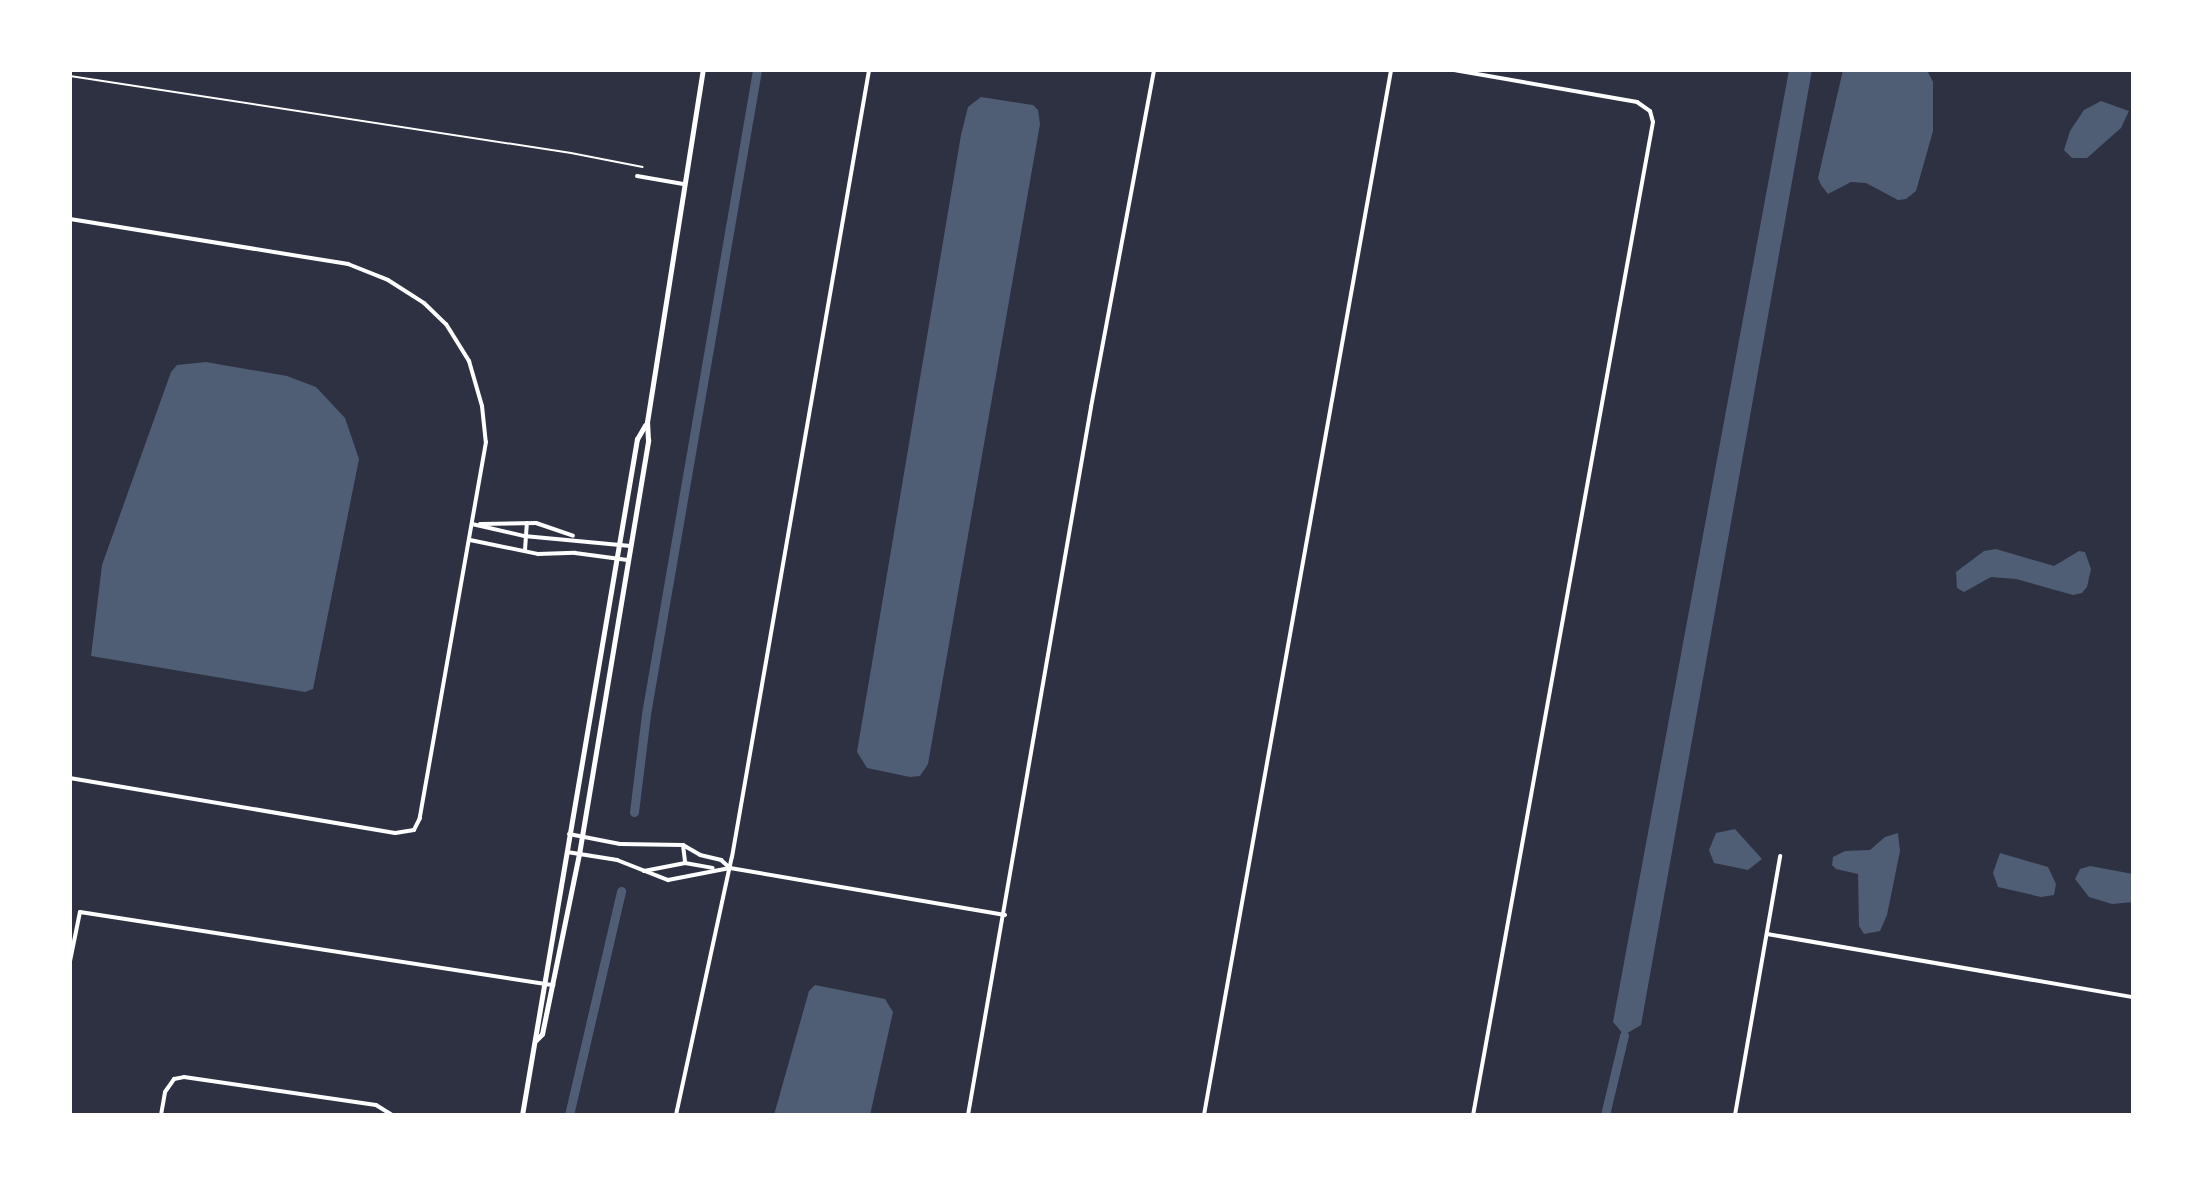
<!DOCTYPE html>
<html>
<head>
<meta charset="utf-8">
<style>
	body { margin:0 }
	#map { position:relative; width:2203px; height:1185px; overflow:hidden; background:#2d3142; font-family:"Fira Sans Condensed",sans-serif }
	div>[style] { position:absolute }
	.water>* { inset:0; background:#4f5d75 }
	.canal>* { height:9px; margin:-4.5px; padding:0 4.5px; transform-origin:4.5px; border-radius:4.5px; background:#4f5d75 }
	.path>* { height:2px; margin:-1px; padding:0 1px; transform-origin:1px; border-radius:1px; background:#fff }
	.minor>* { height:4px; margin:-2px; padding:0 2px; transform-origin:2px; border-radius:2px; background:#fff }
	.tertiary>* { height:5px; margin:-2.5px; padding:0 2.5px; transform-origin:2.5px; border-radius:2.5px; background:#fff }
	span { translate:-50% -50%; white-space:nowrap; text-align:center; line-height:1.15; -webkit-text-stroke:6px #fff; paint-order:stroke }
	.frame { position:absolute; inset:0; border:72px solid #fff; pointer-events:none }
</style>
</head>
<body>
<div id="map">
	<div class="water">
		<i style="clip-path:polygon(1789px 70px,1812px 70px,1641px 1025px,1624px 1035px,1613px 1022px)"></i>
		<i style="clip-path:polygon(1843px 70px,1928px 72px,1933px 82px,1933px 131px,1916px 191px,1906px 199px,1898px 200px,1866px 183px,1851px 182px,1828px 194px,1821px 185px,1818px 178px)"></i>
		<i style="clip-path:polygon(981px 97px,1033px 105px,1038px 110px,1040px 124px,928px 764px,920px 776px,910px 777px,867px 768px,857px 752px,961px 135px,968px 107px)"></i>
		<i style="clip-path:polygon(2101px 101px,2129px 111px,2121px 128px,2087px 158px,2072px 158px,2064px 150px,2070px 131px,2084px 110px)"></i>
		<i style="clip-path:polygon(206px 362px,287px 376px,316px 387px,345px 418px,359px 459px,313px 689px,305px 692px,91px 656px,102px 565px,171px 372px,177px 365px)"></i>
		<i style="clip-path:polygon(1996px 549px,2054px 566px,2079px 551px,2085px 552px,2091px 569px,2087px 587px,2082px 593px,2073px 595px,2016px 579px,1991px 577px,1964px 592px,1957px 588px,1956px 572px,1984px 551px)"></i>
		<i style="clip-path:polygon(1735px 829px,1762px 859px,1748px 870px,1714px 863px,1709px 850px,1716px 833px)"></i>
		<i style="clip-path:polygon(1898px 833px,1900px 851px,1887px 915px,1880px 931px,1864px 934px,1859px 926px,1858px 874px,1836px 869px,1832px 865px,1833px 857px,1845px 851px,1870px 850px,1885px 837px)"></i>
		<i style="clip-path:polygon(2000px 853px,2048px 867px,2056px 884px,2054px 895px,2041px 897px,1998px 887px,1993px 873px)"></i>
		<i style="clip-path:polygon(2090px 866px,2133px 874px,2133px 902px,2112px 904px,2089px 897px,2075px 879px,2080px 869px)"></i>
		<i style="clip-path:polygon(815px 985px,885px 999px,893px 1012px,870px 1115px,774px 1115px,809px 991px)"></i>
	</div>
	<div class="canal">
		<i style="left:634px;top:812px;width:99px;rotate:-83deg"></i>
		<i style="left:646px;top:714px;width:653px;rotate:-80.22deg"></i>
		<i style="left:569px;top:1115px;width:230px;rotate:-76.9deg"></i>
		<i style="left:1605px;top:1115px;width:82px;rotate:-76.6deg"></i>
	</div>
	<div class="path">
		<i style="left:70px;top:76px;width:507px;rotate:8.74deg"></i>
		<i style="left:571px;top:153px;width:73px;rotate:11deg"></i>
	</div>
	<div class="minor">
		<i style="left:1454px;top:70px;width:186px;rotate:9.9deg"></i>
		<i style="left:1637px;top:102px;width:16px;rotate:35deg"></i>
		<i style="left:1650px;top:111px;width:11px;rotate:75deg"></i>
		<i style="left:1653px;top:122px;width:1009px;rotate:100.27deg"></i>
		<i style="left:637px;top:176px;width:47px;rotate:9.9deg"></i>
		<i style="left:70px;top:219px;width:282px;rotate:9.2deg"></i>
		<i style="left:348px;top:264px;width:43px;rotate:21.8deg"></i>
		<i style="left:388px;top:280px;width:43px;rotate:32.6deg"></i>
		<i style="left:424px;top:303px;width:30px;rotate:44deg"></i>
		<i style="left:446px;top:324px;width:44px;rotate:58.1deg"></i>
		<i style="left:469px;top:361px;width:47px;rotate:73.9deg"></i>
		<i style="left:482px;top:406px;width:36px;rotate:84deg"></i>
		<i style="left:486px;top:442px;width:382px;rotate:100deg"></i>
		<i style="left:420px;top:818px;width:13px;rotate:117deg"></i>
		<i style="left:414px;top:830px;width:19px;rotate:171deg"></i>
		<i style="left:395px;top:833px;width:330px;rotate:-170.4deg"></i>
		<i style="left:472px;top:524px;width:53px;rotate:13deg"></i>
		<i style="left:524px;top:536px;width:107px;rotate:5.3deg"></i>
		<i style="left:480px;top:524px;width:56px;rotate:-1deg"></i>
		<i style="left:536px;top:523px;width:39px;rotate:19deg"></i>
		<i style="left:470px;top:540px;width:69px;rotate:11.6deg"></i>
		<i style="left:538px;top:554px;width:37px;rotate:-2deg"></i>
		<i style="left:575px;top:553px;width:53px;rotate:7.5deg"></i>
		<i style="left:525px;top:550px;width:27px;rotate:-86deg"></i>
		<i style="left:569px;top:834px;width:52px;rotate:11.1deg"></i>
		<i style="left:620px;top:844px;width:63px;rotate:0.9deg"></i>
		<i style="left:683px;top:845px;width:20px;rotate:30deg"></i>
		<i style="left:700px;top:855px;width:22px;rotate:13deg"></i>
		<i style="left:721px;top:860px;width:12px;rotate:42deg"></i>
		<i style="left:683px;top:845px;width:17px;rotate:83deg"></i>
		<i style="left:567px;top:852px;width:51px;rotate:9.1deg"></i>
		<i style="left:617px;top:860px;width:55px;rotate:21.4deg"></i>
		<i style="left:668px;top:880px;width:63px;rotate:-11deg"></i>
		<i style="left:730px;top:868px;width:279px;rotate:9.7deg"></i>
		<i style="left:644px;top:871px;width:42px;rotate:-11deg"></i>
		<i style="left:685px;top:863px;width:28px;rotate:10deg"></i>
		<i style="left:1767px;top:934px;width:371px;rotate:9.8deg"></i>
		<i style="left:70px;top:961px;width:50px;rotate:-78.5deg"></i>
		<i style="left:80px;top:912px;width:479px;rotate:8.8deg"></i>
		<i style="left:161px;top:1115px;width:23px;rotate:-80deg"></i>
		<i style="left:165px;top:1092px;width:16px;rotate:-55deg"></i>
		<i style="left:174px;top:1079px;width:10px;rotate:-11deg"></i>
		<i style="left:184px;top:1077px;width:194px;rotate:8.3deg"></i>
		<i style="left:376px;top:1105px;width:19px;rotate:32deg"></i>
		<i style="left:676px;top:1115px;width:264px;rotate:-77.8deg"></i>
		<i style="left:732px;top:857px;width:799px;rotate:-80.12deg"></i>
		<i style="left:968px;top:1115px;width:719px;rotate:-80.14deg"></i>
		<i style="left:1091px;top:407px;width:343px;rotate:-79.4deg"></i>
		<i style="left:1204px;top:1115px;width:1062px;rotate:-79.85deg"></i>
		<i style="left:1735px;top:1115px;width:263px;rotate:-80.1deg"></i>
	</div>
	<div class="tertiary">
		<i style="left:536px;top:1040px;width:8px;rotate:-45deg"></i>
		<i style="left:542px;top:1034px;width:184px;rotate:-78.4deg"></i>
		<i style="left:579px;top:854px;width:420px;rotate:-80.5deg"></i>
		<i style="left:648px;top:440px;width:18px;rotate:-93deg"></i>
		<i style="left:647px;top:422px;width:356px;rotate:-81deg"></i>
		<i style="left:522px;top:1115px;width:686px;rotate:-80.35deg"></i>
		<i style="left:637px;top:439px;width:16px;rotate:-60deg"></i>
	</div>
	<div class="frame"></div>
</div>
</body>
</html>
